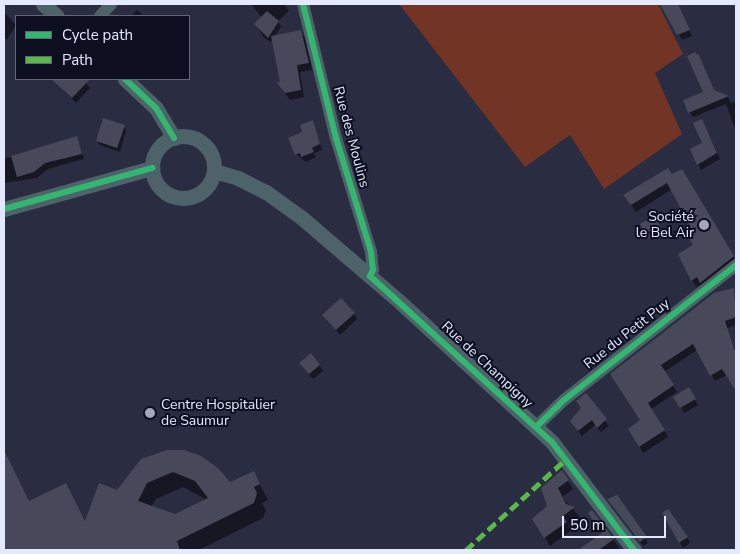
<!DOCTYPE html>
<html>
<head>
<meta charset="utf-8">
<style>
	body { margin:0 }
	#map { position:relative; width:740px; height:554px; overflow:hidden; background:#2a2c41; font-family:"Nunito Sans",sans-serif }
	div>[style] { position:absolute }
	.green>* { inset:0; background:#713425 }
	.shadow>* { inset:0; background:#0007 }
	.building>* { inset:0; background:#47495b }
	.minor>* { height:12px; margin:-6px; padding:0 6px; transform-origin:6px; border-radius:6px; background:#4e626a }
	.tertiary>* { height:15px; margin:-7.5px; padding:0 7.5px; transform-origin:7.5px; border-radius:7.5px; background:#4e626a }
	.tertiary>.ring { margin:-7.5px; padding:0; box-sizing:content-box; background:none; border:15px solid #4e626a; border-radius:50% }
	.quiet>* { height:5px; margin-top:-2.5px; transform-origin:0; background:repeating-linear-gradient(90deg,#58b947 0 10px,transparent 0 15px) }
	.cycleway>* { height:6px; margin:-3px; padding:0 3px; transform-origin:3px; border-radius:3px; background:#33b770 }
	.dots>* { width:14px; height:14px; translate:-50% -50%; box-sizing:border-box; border:2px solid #0d0f21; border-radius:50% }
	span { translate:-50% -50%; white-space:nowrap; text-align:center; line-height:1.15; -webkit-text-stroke:4px #0d0f21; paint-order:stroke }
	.street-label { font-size:14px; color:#e5e9ff }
	.poi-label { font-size:14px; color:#e5e9ff }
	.right { translate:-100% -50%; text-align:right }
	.left { translate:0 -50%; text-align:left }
	.frame { position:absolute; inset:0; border:5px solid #e5e9ff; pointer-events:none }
	.legend { position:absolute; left:15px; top:15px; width:175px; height:65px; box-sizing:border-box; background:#0d0f21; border:1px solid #63667a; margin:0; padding:6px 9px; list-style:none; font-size:15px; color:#e5e9ff }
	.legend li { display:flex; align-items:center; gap:10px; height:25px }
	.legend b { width:25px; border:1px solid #63667a }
	.scale { position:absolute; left:562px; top:516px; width:104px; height:22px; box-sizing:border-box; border:2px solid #e5e9ff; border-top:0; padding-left:6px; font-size:15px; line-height:18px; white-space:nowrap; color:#e5e9ff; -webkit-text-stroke:4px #0d0f21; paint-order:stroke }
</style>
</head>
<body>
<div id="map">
	<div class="green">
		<i style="clip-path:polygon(399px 4px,658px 4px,683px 54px,655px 73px,682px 134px,604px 189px,570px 135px,525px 167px)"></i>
	</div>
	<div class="shadow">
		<i style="clip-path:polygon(251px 4px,284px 4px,289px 11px,278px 21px,281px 27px,274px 37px,300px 31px,305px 38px,312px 70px,300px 72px,304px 97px,290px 100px,283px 90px,273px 38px,271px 42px,263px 37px,256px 24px,262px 18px)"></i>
		<i style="clip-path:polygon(662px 4px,676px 4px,692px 36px,682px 40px)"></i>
		<i style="clip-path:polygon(137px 10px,144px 16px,131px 16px)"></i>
		<i style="clip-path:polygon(4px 12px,16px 25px,7px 40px,4px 37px)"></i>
		<i style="clip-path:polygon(698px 55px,714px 92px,728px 97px,731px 103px,736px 101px,736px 132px,726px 104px,693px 117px,690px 112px,704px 93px)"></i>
		<i style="clip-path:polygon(52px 79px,82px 79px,90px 88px,76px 103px)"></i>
		<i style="clip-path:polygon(702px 120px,720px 159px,701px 170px,692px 150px,703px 144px)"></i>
		<i style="clip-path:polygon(313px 121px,322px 150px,314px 153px,316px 157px,306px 162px,296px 154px)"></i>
		<i style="clip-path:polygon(124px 126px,126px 131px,120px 152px,100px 145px,97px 141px)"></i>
		<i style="clip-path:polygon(76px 137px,84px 159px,48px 169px,37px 178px,4px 183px,4px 159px)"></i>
		<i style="clip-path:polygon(681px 171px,736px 261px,705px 289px,702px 284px,696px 287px,692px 280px,697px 235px,672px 189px,636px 212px,629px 202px)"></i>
		<i style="clip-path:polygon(654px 218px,663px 234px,651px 240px,642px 224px)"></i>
		<i style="clip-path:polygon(734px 289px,736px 325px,727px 328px,736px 352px,736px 389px,727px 375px,715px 381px,697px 350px,664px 372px,677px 392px,651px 409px,668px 437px,643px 453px,629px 429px,642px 421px,616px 381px)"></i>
		<i style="clip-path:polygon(354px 314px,357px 319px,340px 335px,324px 315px)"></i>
		<i style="clip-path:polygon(301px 364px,319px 365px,323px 371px,313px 379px)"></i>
		<i style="clip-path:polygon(689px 389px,698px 405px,684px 413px,675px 397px)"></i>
		<i style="clip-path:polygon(585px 395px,609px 426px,601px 432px,595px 425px,582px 436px,575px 427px)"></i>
		<i style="clip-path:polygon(evenodd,141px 460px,230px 484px,253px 472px,268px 500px,262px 503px,266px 510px,263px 518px,199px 550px,4px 550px,4px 469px,10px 465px,30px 503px,66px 484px,86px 523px,118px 491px,141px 460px,183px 487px,207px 500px,175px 516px,151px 507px,156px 499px,183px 487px)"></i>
		<i style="clip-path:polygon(568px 481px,573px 489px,562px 497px,579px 516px,568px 525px,571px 531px,550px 546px,534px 519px,548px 506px,542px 488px)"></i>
		<i style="clip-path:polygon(616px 496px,648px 543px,643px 546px,612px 505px)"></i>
		<i style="clip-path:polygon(592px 512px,621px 550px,591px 550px,588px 545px,603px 534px)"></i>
		<i style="clip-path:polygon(663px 514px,687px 537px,690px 543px,683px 548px)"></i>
	</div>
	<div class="building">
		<i style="clip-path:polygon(660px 4px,678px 4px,690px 30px,677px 35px)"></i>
		<i style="clip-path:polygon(267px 11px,279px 21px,268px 38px,254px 24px)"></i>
		<i style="clip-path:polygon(301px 30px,309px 63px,297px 65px,301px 90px,285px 93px,277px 83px,280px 82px,271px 36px)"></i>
		<i style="clip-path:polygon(695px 52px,697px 55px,698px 53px,714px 90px,729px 96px,688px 113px,683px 100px,703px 92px,687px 56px)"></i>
		<i style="clip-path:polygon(51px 79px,90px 79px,72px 98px)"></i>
		<i style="clip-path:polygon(103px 118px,125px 125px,117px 148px,96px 141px)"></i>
		<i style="clip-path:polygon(702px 119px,717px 153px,697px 165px,690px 149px,702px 143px,693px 123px)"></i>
		<i style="clip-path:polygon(313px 120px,320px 144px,312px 148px,314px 152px,301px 157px,300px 153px,295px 155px,288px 138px,302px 132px,300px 125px)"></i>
		<i style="clip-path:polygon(77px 136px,82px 154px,45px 163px,34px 172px,17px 177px,11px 156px)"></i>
		<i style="clip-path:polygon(668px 168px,672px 174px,682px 169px,734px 256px,700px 283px,697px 277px,691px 281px,678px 254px,693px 245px,689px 238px,695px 235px,667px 183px,631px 205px,623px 195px)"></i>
		<i style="clip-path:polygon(654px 216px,663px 231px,649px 239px,640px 224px)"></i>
		<i style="clip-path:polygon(734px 288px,736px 317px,725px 321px,736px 354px,736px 391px,722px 369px,710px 376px,693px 344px,661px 365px,674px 385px,648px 403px,665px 430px,639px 447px,628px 429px,640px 420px,610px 374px,714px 293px)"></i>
		<i style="clip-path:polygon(341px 298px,355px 313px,336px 330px,322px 315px)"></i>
		<i style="clip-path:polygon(311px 353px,320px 365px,309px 374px,299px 363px)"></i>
		<i style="clip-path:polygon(689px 387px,696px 399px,680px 408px,673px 397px)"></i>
		<i style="clip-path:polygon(586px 393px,607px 419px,597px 428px,592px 420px,578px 431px,570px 421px,581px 408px,576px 401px)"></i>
		<i style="clip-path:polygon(evenodd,4px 450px,29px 501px,66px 483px,85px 521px,99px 483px,117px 490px,141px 459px,167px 450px,184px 450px,201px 456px,218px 468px,230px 482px,254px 471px,260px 484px,254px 487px,257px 493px,254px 503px,177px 541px,180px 550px,4px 550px,4px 450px,173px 472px,195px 481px,208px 498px,175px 514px,138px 501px,147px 483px,173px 472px)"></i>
		<i style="clip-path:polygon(562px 470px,569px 480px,558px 488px,566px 504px,575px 507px,563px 516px,567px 522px,544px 538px,532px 519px,547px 506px,541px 488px)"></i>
		<i style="clip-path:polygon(617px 495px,647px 537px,640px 542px,607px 499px)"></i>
		<i style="clip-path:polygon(668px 509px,688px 537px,679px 543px,662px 513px)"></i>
		<i style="clip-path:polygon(592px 510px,614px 539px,599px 550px,578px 550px,602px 533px,588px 513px)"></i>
	</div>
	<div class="minor">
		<i style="left:303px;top:4px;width:138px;rotate:76.2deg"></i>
		<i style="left:336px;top:138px;width:119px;rotate:72.9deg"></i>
		<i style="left:371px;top:252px;width:18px;rotate:84deg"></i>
		<i style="left:373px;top:270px;width:7px;rotate:117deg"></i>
		<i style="left:100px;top:16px;width:16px;rotate:-47deg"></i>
		<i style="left:537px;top:426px;width:37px;rotate:-44deg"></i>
		<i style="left:564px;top:400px;width:219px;rotate:-38.1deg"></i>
	</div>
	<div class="tertiary">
		<i style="left:43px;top:4px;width:18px;rotate:41deg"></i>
		<i style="left:125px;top:79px;width:42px;rotate:43.1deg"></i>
		<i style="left:156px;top:108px;width:35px;rotate:59deg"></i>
		<i class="ring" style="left:152px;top:136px;width:47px;height:47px"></i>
		<i style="left:214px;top:171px;width:25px;rotate:16deg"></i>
		<i style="left:238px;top:178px;width:31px;rotate:27deg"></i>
		<i style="left:266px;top:192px;width:44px;rotate:35.8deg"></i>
		<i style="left:302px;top:218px;width:130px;rotate:40.6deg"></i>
		<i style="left:401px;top:303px;width:205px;rotate:42.6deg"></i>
		<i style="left:552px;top:442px;width:136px;rotate:52.8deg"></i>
		<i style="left:4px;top:209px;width:154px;rotate:-15.5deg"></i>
	</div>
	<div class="quiet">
		<i style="left:466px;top:550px;width:137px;rotate:-42.3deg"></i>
	</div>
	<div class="cycleway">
		<i style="left:303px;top:4px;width:138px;rotate:76.2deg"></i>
		<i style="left:336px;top:138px;width:119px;rotate:72.9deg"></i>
		<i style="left:371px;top:252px;width:18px;rotate:84deg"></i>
		<i style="left:373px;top:270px;width:7px;rotate:117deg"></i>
		<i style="left:370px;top:276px;width:246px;rotate:42.4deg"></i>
		<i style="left:552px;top:442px;width:136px;rotate:52.8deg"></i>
		<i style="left:125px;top:79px;width:42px;rotate:43.1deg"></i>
		<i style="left:156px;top:108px;width:35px;rotate:59deg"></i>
		<i style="left:4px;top:209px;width:154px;rotate:-15.5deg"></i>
		<i style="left:537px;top:426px;width:37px;rotate:-44deg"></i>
		<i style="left:564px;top:400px;width:219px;rotate:-38.1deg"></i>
	</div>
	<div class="dots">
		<i style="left:704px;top:225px;background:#a4a7bc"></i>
		<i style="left:150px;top:413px;background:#a4a7bc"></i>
	</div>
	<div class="street-label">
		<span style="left:351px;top:137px;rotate:75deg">Rue des Moulins</span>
		<span style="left:627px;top:334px;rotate:-38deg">Rue du Petit Puy</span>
		<span style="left:487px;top:365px;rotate:43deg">Rue de Champigny</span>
	</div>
	<div class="poi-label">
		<span class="right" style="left:694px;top:225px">Société<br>le Bel Air</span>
		<span class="left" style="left:161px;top:413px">Centre Hospitalier<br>de Saumur</span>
	</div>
	<div class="frame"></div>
	<ul class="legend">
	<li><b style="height:6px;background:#33b770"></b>Cycle path</li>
	<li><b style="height:6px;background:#58b947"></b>Path</li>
	</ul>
	<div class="scale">50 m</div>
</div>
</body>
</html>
